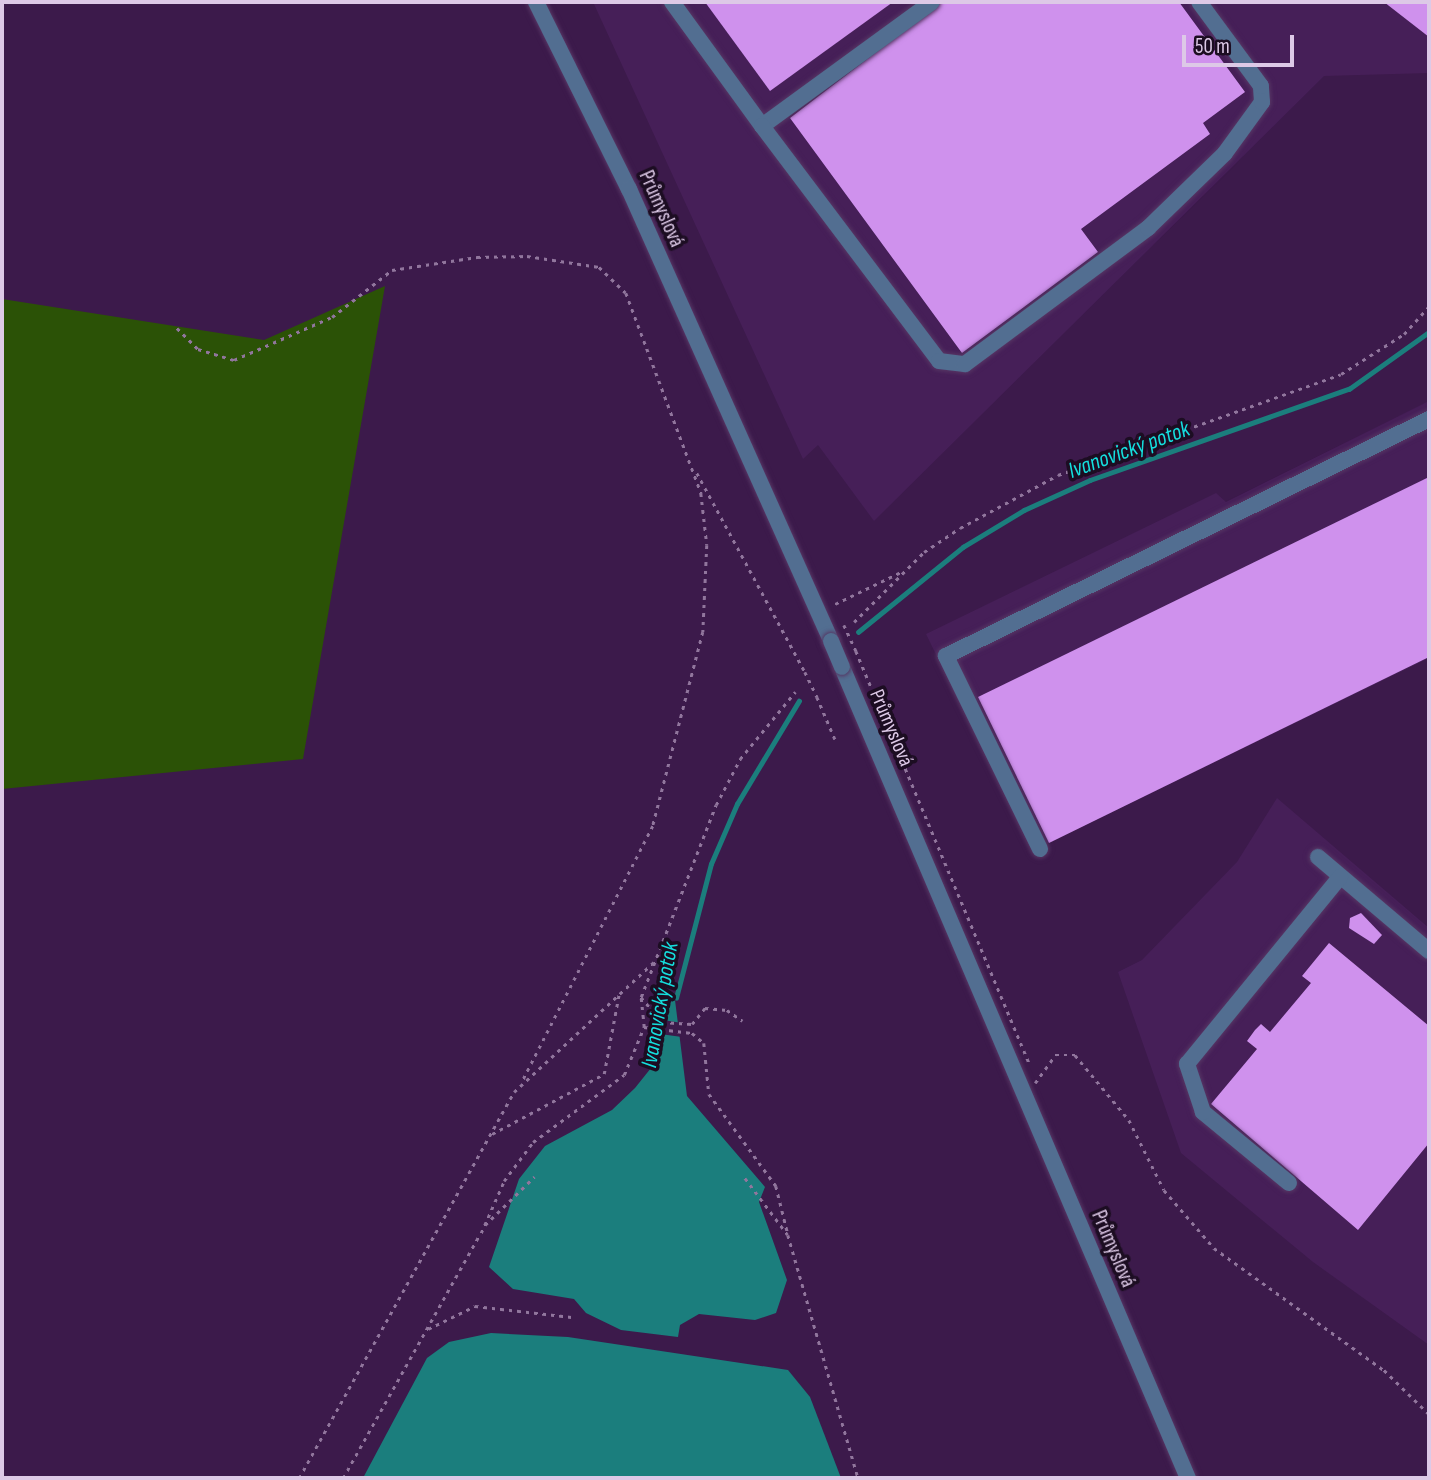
<!DOCTYPE html>
<html>
<head>
<meta charset="utf-8">
<style>
	body { margin:0 }
	#map { position:relative; width:1431px; height:1480px; overflow:hidden; background:#3c1a4b; font-family:"Sofia Sans Condensed",sans-serif }
	div>[style] { position:absolute }
	.built>* { inset:0; background:#461f58 }
	.green>* { inset:0; background:#2b5206 }
	.water>* { inset:0; background:#1b7e7d }
	.pier>* { inset:0; background:#3c1a4b }
	.stream>* { height:4.5px; margin:-2.25px; padding:0 2.25px; transform-origin:2.25px; border-radius:2.25px; background:#1b7e7d }
	.building>* { inset:0; background:#cf91ed }
	.path>* { height:2.5px; margin-top:-1.25px; transform-origin:0; background:repeating-linear-gradient(90deg,#91769d 0 3.5px,transparent 0 8.5px) }
	.roads { filter:drop-shadow(0 0 2px #563664) drop-shadow(0 0 2px #563664) }
	.minor>* { height:16px; margin:-8px; padding:0 8px; transform-origin:8px; border-radius:8px; background:#526e91 }
	.path-bridge>* { height:2.5px; margin-top:-1.25px; transform-origin:0; background:repeating-linear-gradient(90deg,#91769d 0 3.5px,transparent 0 8.5px) }
	.bridges { filter:drop-shadow(0 0 2px #563664) drop-shadow(0 0 2px #563664) }
	.minor-bridge>* { height:16px; margin:-8px; padding:0 8px; transform-origin:8px; border-radius:8px; background:#526e91 }
	span { translate:-50% -50%; white-space:nowrap; text-align:center; line-height:1.15; -webkit-text-stroke:7px #1c0d22; paint-order:stroke }
	.street-label { font-size:21px; color:#ddc9e7 }
	.water-label { font-size:23px; color:#15dfde; font-style:italic }
	.frame { position:absolute; inset:0; border:4px solid #ddc9e7; pointer-events:none }
	.scale { position:absolute; left:1182px; top:35px; width:112px; height:32px; box-sizing:border-box; border:4px solid #ddc9e7; border-top:0; padding-left:9px; font-size:21px; line-height:24px; white-space:nowrap; color:#ddc9e7; -webkit-text-stroke:5px #1c0d22; paint-order:stroke }
</style>
</head>
<body>
<div id="map">
	<div class="built">
		<i style="clip-path:polygon(593px 2px,1429px 2px,1429px 73px,1324px 76px,874px 521px,818px 445px,803px 459px)"></i>
		<i style="clip-path:polygon(1429px 401px,1429px 658px,1032px 851px,926px 634px,1216px 493px,1226px 502px)"></i>
		<i style="clip-path:polygon(1277px 798px,1429px 928px,1429px 1345px,1313px 1262px,1181px 1153px,1118px 972px,1142px 960px,1237px 862px)"></i>
	</div>
	<div class="green">
		<i style="clip-path:polygon(385px 286px,303px 759px,2px 789px,2px 299px,264px 340px)"></i>
	</div>
	<div class="water">
		<i style="clip-path:polygon(674px 992px,687px 1096px,765px 1187px,759px 1202px,787px 1280px,776px 1313px,755px 1320px,699px 1314px,680px 1325px,678px 1337px,621px 1330px,586px 1313px,574px 1299px,513px 1289px,489px 1267px,519px 1179px,545px 1146px,612px 1110px,635px 1088px,651px 1068px)"></i>
		<i style="clip-path:polygon(491px 1333px,568px 1337px,788px 1370px,810px 1397px,841px 1478px,363px 1478px,427px 1358px,449px 1342px)"></i>
	</div>
	<div class="pier">
		<i style="clip-path:polygon(663px 1020px,682px 1023px,682px 1037px,660px 1034px)"></i>
	</div>
	<div class="stream">
		<i style="left:858px;top:632px;width:135px;rotate:-39deg"></i>
		<i style="left:963px;top:547px;width:71px;rotate:-31.2deg"></i>
		<i style="left:1024px;top:510px;width:72px;rotate:-24.4deg"></i>
		<i style="left:1090px;top:480px;width:275px;rotate:-19.4deg"></i>
		<i style="left:1349px;top:389px;width:98px;rotate:-35.5deg"></i>
		<i style="left:676px;top:998px;width:138px;rotate:-75.4deg"></i>
		<i style="left:711px;top:864px;width:65px;rotate:-66.6deg"></i>
		<i style="left:737px;top:804px;width:120px;rotate:-59deg"></i>
	</div>
	<div class="building">
		<i style="clip-path:polygon(705px 2px,893px 2px,770px 91px)"></i>
		<i style="clip-path:polygon(942px 2px,1179px 2px,1245px 92px,1203px 123px,1210px 134px,1081px 229px,1098px 252px,962px 353px,790px 118px)"></i>
		<i style="clip-path:polygon(1384px 2px,1429px 2px,1429px 37px)"></i>
		<i style="clip-path:polygon(1429px 477px,1429px 657px,1049px 843px,978px 697px)"></i>
		<i style="clip-path:polygon(1361px 913px,1382px 935px,1374px 944px,1349px 928px,1350px 918px)"></i>
		<i style="clip-path:polygon(1329px 943px,1429px 1026px,1429px 1143px,1358px 1230px,1211px 1104px,1257px 1049px,1247px 1041px,1255px 1030px,1261px 1024px,1270px 1032px,1311px 983px,1302px 976px)"></i>
	</div>
	<div class="path">
		<i style="left:177px;top:328px;width:30px;rotate:45deg"></i>
		<i style="left:198px;top:349px;width:38px;rotate:17deg"></i>
		<i style="left:234px;top:360px;width:107px;rotate:-23.7deg"></i>
		<i style="left:332px;top:317px;width:76px;rotate:-38.1deg"></i>
		<i style="left:392px;top:270px;width:86px;rotate:-8.7deg"></i>
		<i style="left:477px;top:257px;width:50px;rotate:-1.1deg"></i>
		<i style="left:527px;top:256px;width:73px;rotate:8.7deg"></i>
		<i style="left:599px;top:267px;width:37px;rotate:44deg"></i>
		<i style="left:626px;top:293px;width:214px;rotate:69.4deg"></i>
		<i style="left:701px;top:493px;width:52px;rotate:83.4deg"></i>
		<i style="left:707px;top:545px;width:87px;rotate:92.6deg"></i>
		<i style="left:703px;top:632px;width:200px;rotate:104.5deg"></i>
		<i style="left:653px;top:826px;width:285px;rotate:117.1deg"></i>
		<i style="left:697px;top:473px;width:226px;rotate:61.5deg"></i>
		<i style="left:835px;top:604px;width:73px;rotate:-25.9deg"></i>
		<i style="left:854px;top:622px;width:99px;rotate:-45deg"></i>
		<i style="left:924px;top:552px;width:43px;rotate:-33.7deg"></i>
		<i style="left:960px;top:528px;width:111px;rotate:-28.4deg"></i>
		<i style="left:1058px;top:475px;width:300px;rotate:-19.6deg"></i>
		<i style="left:1341px;top:374px;width:75px;rotate:-32.4deg"></i>
		<i style="left:1404px;top:334px;width:38px;rotate:-48deg"></i>
		<i style="left:856px;top:651px;width:446px;rotate:67.2deg"></i>
		<i style="left:817px;top:697px;width:46px;rotate:66.8deg"></i>
		<i style="left:641px;top:997px;width:33px;rotate:50deg"></i>
		<i style="left:662px;top:1022px;width:30px;rotate:4deg"></i>
		<i style="left:692px;top:1024px;width:21px;rotate:-51deg"></i>
		<i style="left:705px;top:1008px;width:22px;rotate:5deg"></i>
		<i style="left:727px;top:1010px;width:19px;rotate:35deg"></i>
		<i style="left:644px;top:1027px;width:48px;rotate:7.1deg"></i>
		<i style="left:692px;top:1033px;width:16px;rotate:40deg"></i>
		<i style="left:704px;top:1043px;width:51px;rotate:84.4deg"></i>
		<i style="left:709px;top:1094px;width:114px;rotate:53.9deg"></i>
		<i style="left:776px;top:1186px;width:49px;rotate:76deg"></i>
		<i style="left:1035px;top:1083px;width:34px;rotate:-54deg"></i>
		<i style="left:1055px;top:1055px;width:20px"></i>
		<i style="left:1075px;top:1055px;width:85px;rotate:50.3deg"></i>
		<i style="left:1129px;top:1120px;width:78px;rotate:63.4deg"></i>
		<i style="left:1164px;top:1190px;width:77px;rotate:49.2deg"></i>
		<i style="left:1214px;top:1248px;width:209px;rotate:35.7deg"></i>
		<i style="left:1384px;top:1370px;width:63px;rotate:44.4deg"></i>
		<i style="left:492px;top:1134px;width:127px;rotate:-28.2deg"></i>
		<i style="left:604px;top:1074px;width:81px;rotate:-79.4deg"></i>
		<i style="left:745px;top:1178px;width:71px;rotate:53deg"></i>
		<i style="left:788px;top:1235px;width:253px;rotate:73.9deg"></i>
		<i style="left:485px;top:1225px;width:69px;rotate:-44.4deg"></i>
		<i style="left:481px;top:1233px;width:57px;rotate:-66.1deg"></i>
		<i style="left:504px;top:1181px;width:49px;rotate:-53.4deg"></i>
		<i style="left:533px;top:1142px;width:113px;rotate:-36.4deg"></i>
		<i style="left:624px;top:1075px;width:52px;rotate:-67.4deg"></i>
		<i style="left:644px;top:1027px;width:30px;rotate:-96deg"></i>
		<i style="left:641px;top:997px;width:206px;rotate:-68.7deg"></i>
		<i style="left:716px;top:805px;width:52px;rotate:-62.4deg"></i>
		<i style="left:740px;top:759px;width:87px;rotate:-50.6deg"></i>
		<i style="left:428px;top:1329px;width:52px;rotate:-26.1deg"></i>
		<i style="left:475px;top:1306px;width:97px;rotate:6.5deg"></i>
		<i style="left:299px;top:1478px;width:442px;rotate:-60.9deg"></i>
		<i style="left:514px;top:1092px;width:195px;rotate:-42.9deg"></i>
		<i style="left:343px;top:1478px;width:280px;rotate:-60.7deg"></i>
	</div>
	<div class="roads">
		<div class="minor">
			<i style="left:536px;top:2px;width:209px;rotate:63.6deg"></i>
			<i style="left:629px;top:189px;width:495px;rotate:65.9deg"></i>
			<i style="left:672px;top:2px;width:153px;rotate:54deg"></i>
			<i style="left:762px;top:126px;width:210px;rotate:-36.1deg"></i>
			<i style="left:762px;top:126px;width:294px;rotate:53deg"></i>
			<i style="left:939px;top:361px;width:26px;rotate:7deg"></i>
			<i style="left:965px;top:364px;width:228px;rotate:-36.6deg"></i>
			<i style="left:1148px;top:228px;width:107px;rotate:-44.2deg"></i>
			<i style="left:1225px;top:153px;width:63px;rotate:-54deg"></i>
			<i style="left:1262px;top:102px;width:16px;rotate:-94deg"></i>
			<i style="left:1261px;top:86px;width:104px;rotate:-126.4deg"></i>
			<i style="left:842px;top:667px;width:882px;rotate:66.9deg"></i>
			<i style="left:1040px;top:849px;width:215px;rotate:-116deg"></i>
			<i style="left:946px;top:656px;width:538px;rotate:-26.14deg"></i>
			<i style="left:1318px;top:857px;width:145px;rotate:40.3deg"></i>
			<i style="left:1289px;top:1183px;width:112px;rotate:-140.5deg"></i>
			<i style="left:1203px;top:1112px;width:51px;rotate:-108.4deg"></i>
			<i style="left:1187px;top:1064px;width:242px;rotate:-50.7deg"></i>
		</div>
	</div>
	<div class="path-bridge">
		<i style="left:844px;top:625px;width:29px;rotate:65deg"></i>
		<i style="left:805px;top:672px;width:28px;rotate:64deg"></i>
	</div>
	<div class="bridges">
		<div class="minor-bridge">
			<i style="left:831px;top:641px;width:28px;rotate:67deg"></i>
		</div>
	</div>
	<div class="street-label">
		<span style="left:661px;top:209px;rotate:66deg">Průmyslová</span>
		<span style="left:891px;top:728px;rotate:67deg">Průmyslová</span>
		<span style="left:1113px;top:1249px;rotate:67deg">Průmyslová</span>
	</div>
	<div class="water-label">
		<span style="left:1129px;top:450px;rotate:-20deg">Ivanovický potok</span>
		<span style="left:660px;top:1005px;rotate:-80deg">Ivanovický potok</span>
	</div>
	<div class="frame"></div>
	<div class="scale">50 m</div>
</div>
</body>
</html>
